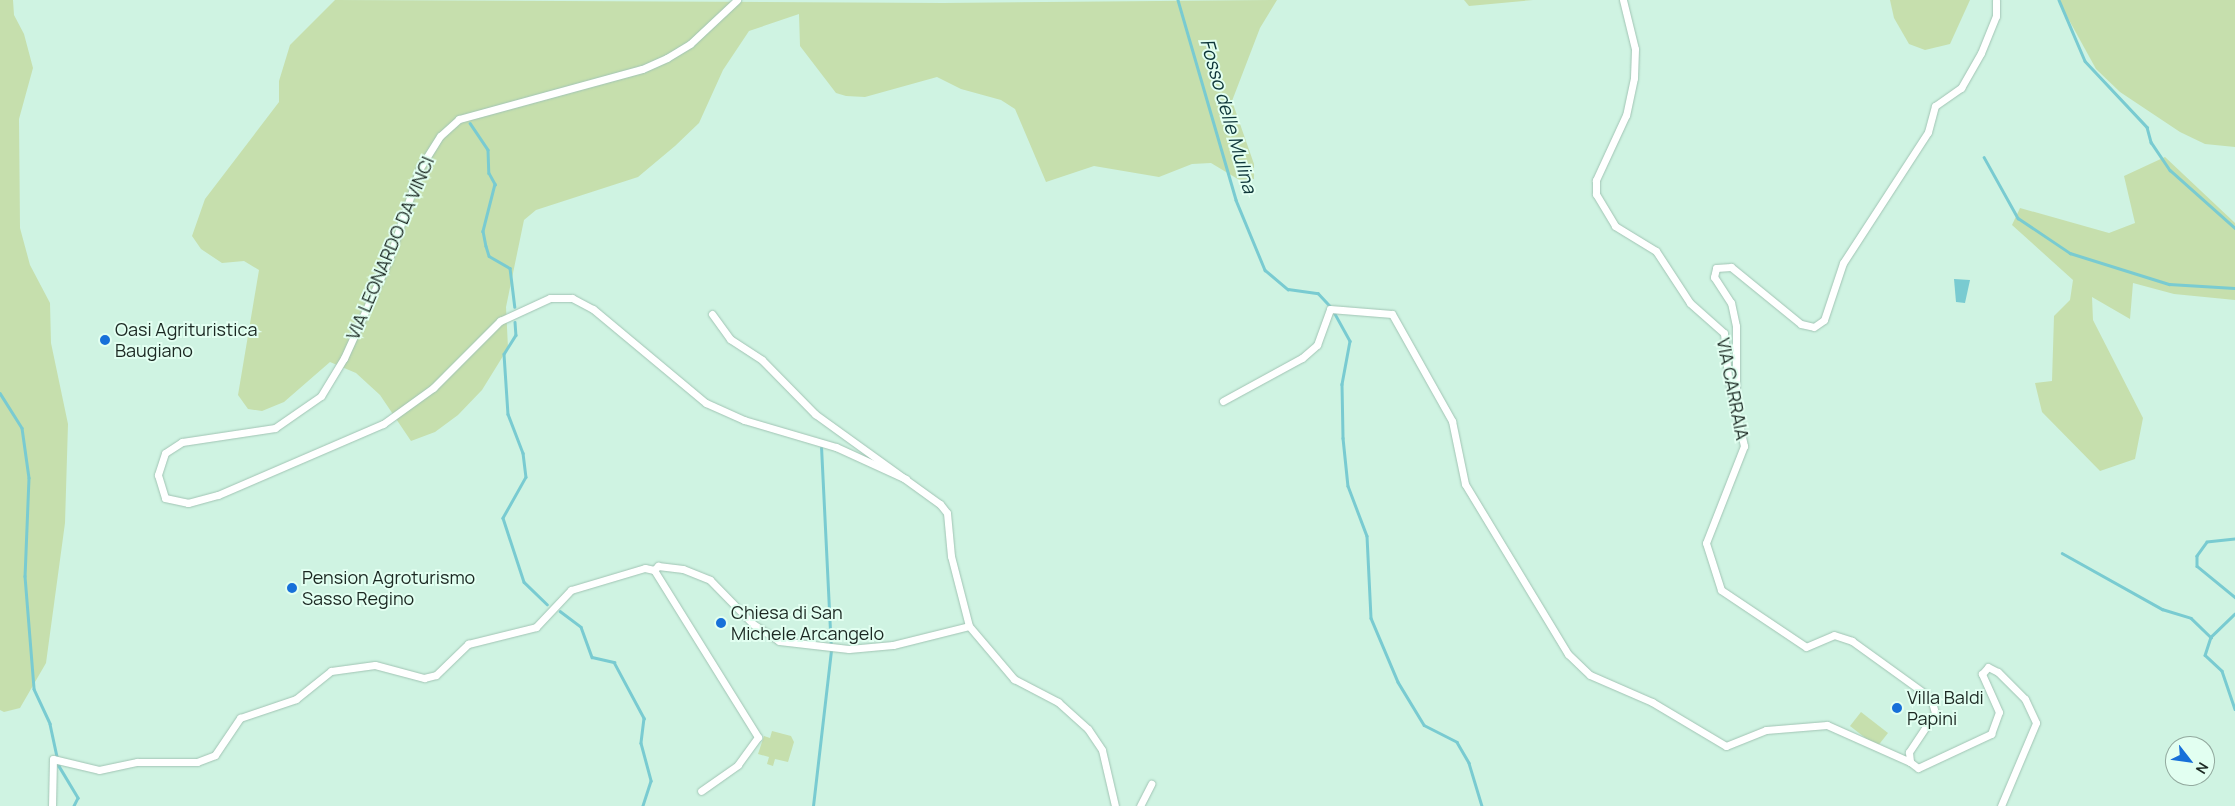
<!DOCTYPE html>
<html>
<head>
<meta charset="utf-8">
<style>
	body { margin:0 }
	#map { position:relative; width:2235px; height:806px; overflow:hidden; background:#cff3e2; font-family:Manrope,sans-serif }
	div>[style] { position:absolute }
	.green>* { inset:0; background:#c6dfad }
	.water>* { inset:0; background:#79cbd1 }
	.stream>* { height:2.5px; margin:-1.25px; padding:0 1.25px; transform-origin:1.25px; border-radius:1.25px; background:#79cbd1 }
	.roads { filter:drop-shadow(0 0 1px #a1c4b4) drop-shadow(0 0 1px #a1c4b4) }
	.street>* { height:7px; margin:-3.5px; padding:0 3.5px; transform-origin:3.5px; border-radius:3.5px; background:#fff }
	.dots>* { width:14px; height:14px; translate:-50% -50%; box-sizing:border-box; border:2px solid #e2fff1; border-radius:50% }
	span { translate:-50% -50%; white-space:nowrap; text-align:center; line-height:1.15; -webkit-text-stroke:4px #e2fff1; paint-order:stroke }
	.street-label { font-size:18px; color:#1b2822 }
	.poi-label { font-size:18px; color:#1b2822 }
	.left { translate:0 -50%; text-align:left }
	.water-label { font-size:19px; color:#0e3639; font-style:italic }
	.north { position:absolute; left:2165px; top:736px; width:50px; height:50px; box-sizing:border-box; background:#e2fff1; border:1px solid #92a99e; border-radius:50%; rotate:120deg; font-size:14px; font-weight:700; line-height:20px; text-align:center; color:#1b2822 }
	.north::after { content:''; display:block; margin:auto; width:18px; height:22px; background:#1770d9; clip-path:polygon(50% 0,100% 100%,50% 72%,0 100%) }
</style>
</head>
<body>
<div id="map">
	<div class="green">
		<i style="clip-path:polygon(0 0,13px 0,14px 15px,24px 34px,33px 68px,19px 119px,20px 228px,30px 265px,50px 303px,51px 343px,68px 424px,65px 523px,46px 663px,20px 708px,4px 712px,0 710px)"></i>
		<i style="clip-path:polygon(335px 0,943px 3px,1277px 0,1260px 28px,1232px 101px,1254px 164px,1254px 179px,1241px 181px,1211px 163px,1192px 164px,1159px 177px,1094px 166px,1046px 182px,1015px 109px,1001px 100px,961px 89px,937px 77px,865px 97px,846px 96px,836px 93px,800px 46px,799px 14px,749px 31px,723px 70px,699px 123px,675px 146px,638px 177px,536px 210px,524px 220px,506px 307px,508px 348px,482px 390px,458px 415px,435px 432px,411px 441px,380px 395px,356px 373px,330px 362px,284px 402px,262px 411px,248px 409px,238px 395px,259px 270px,244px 261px,222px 263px,201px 249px,192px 236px,205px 199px,279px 102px,279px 81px,290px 45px)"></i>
		<i style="clip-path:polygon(1464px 0,1533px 0,1469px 6px)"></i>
		<i style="clip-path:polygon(1890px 0,1970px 0,1950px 44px,1925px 50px,1909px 44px,1894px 18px)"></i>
		<i style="clip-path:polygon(2058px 0,2235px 0,2235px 147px,2205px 144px,2180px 132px,2120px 92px,2096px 69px)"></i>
		<i style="clip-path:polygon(2165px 157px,2235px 223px,2235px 300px,2174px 294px,2133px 283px,2130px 319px,2092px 297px,2093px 320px,2143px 418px,2135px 459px,2100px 471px,2042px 412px,2035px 383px,2052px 381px,2054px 316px,2070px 300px,2073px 280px,2012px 225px,2020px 208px,2109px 233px,2135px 223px,2124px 176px)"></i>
		<i style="clip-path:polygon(1861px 712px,1888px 733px,1877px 747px,1850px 726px)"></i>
		<i style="clip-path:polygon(772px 731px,791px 736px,794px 742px,788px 762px,775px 759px,773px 766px,767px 764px,769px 757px,758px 754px,764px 736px,770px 738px)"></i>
	</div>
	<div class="water">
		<i style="clip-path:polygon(1954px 279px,1970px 280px,1965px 303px,1956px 302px)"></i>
	</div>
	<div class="stream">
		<i style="left:1178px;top:0;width:208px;rotate:73.8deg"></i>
		<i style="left:1236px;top:200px;width:76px;rotate:67.5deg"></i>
		<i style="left:1265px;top:270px;width:30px;rotate:40deg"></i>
		<i style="left:1288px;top:289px;width:30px;rotate:8deg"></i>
		<i style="left:1318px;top:293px;width:19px;rotate:47deg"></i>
		<i style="left:2059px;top:0;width:66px;rotate:66.9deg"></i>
		<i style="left:2085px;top:61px;width:91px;rotate:46.8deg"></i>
		<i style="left:2147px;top:127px;width:16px;rotate:75deg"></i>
		<i style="left:2151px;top:142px;width:34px;rotate:56deg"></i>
		<i style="left:2170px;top:170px;width:87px;rotate:41.7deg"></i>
		<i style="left:470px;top:123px;width:32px;rotate:56deg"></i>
		<i style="left:488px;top:150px;width:23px;rotate:88deg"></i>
		<i style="left:489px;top:173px;width:13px;rotate:61deg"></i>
		<i style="left:495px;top:184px;width:49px;rotate:104.3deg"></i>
		<i style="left:483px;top:231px;width:15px;rotate:79deg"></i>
		<i style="left:486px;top:246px;width:10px;rotate:73deg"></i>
		<i style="left:489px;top:256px;width:24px;rotate:30deg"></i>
		<i style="left:510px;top:268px;width:39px;rotate:83deg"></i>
		<i style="left:1984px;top:157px;width:70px;rotate:60.9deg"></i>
		<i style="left:2018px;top:218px;width:63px;rotate:33.9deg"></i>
		<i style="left:2070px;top:253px;width:104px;rotate:17.4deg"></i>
		<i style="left:2169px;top:284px;width:66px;rotate:3.5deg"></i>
		<i style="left:1334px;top:312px;width:33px;rotate:61deg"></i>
		<i style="left:1350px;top:341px;width:44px;rotate:100.5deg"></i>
		<i style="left:1342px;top:384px;width:54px;rotate:88.9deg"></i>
		<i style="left:1343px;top:438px;width:48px;rotate:84.1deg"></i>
		<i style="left:1348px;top:486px;width:53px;rotate:69.2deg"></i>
		<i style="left:1367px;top:536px;width:82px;rotate:87.2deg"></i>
		<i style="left:1371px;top:618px;width:69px;rotate:67.1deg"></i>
		<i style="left:1398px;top:682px;width:50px;rotate:58.8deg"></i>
		<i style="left:1424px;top:725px;width:37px;rotate:27deg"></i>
		<i style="left:1457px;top:742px;width:24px;rotate:60deg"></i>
		<i style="left:1469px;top:763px;width:45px;rotate:73.2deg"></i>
		<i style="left:515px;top:322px;width:13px;rotate:86deg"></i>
		<i style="left:516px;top:335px;width:22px;rotate:122deg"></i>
		<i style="left:504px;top:354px;width:60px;rotate:86.2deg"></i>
		<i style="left:508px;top:414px;width:42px;rotate:69deg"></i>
		<i style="left:523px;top:453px;width:24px;rotate:83deg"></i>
		<i style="left:526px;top:477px;width:47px;rotate:119.3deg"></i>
		<i style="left:503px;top:518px;width:67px;rotate:71.8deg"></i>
		<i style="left:524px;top:582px;width:32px;rotate:44deg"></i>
		<i style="left:0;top:393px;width:41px;rotate:57.8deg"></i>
		<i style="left:22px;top:428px;width:50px;rotate:82deg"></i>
		<i style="left:29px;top:478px;width:98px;rotate:92.3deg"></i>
		<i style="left:25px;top:576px;width:113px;rotate:85.4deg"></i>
		<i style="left:34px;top:689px;width:38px;rotate:65deg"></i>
		<i style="left:50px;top:724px;width:43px;rotate:77.9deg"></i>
		<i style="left:59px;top:766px;width:37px;rotate:59deg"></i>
		<i style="left:78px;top:798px;width:9px;rotate:117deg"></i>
		<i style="left:2235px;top:539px;width:28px;rotate:174deg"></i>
		<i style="left:2207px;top:542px;width:17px;rotate:126deg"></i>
		<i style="left:2197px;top:556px;width:10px;rotate:90deg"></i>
		<i style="left:2197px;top:566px;width:49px;rotate:39.2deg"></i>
		<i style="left:2062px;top:553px;width:115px;rotate:29.2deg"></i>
		<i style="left:2162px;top:609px;width:30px;rotate:17deg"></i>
		<i style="left:2191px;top:618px;width:28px;rotate:44deg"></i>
		<i style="left:560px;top:611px;width:26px;rotate:37deg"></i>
		<i style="left:581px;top:627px;width:32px;rotate:70deg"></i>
		<i style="left:592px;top:657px;width:23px;rotate:13deg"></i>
		<i style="left:614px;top:662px;width:64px;rotate:61.8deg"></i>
		<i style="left:644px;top:718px;width:25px;rotate:97deg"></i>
		<i style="left:641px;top:743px;width:39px;rotate:75deg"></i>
		<i style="left:651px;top:781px;width:26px;rotate:108deg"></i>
		<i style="left:2235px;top:614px;width:33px;rotate:136deg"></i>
		<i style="left:2211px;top:637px;width:19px;rotate:108deg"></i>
		<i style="left:2205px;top:655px;width:23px;rotate:43deg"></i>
		<i style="left:2222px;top:671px;width:40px;rotate:71.1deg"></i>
		<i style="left:813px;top:806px;width:156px;rotate:-83.4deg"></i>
		<i style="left:831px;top:651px;width:203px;rotate:-92.8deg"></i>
	</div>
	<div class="roads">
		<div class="street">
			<i style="left:737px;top:0;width:64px;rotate:136.9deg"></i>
			<i style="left:690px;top:44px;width:27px;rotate:149deg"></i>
			<i style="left:667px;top:58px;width:27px;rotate:156deg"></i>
			<i style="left:642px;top:69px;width:190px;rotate:164.7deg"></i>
			<i style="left:459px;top:119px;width:25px;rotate:138deg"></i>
			<i style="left:440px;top:136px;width:38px;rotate:122deg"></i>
			<i style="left:420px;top:168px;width:96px;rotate:108.8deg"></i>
			<i style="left:389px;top:259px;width:109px;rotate:114.4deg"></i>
			<i style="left:344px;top:358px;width:44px;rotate:121.2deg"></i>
			<i style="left:321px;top:396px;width:56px;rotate:145.2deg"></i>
			<i style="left:275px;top:428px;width:94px;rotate:171.4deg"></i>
			<i style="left:182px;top:442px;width:20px;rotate:147deg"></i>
			<i style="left:165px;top:453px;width:23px;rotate:108deg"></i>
			<i style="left:158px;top:475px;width:24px;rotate:73deg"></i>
			<i style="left:165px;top:498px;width:24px;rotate:12deg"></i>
			<i style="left:188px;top:503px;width:31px;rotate:-15deg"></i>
			<i style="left:218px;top:495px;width:180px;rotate:-23.3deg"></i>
			<i style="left:383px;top:424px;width:62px;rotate:-35.8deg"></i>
			<i style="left:433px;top:388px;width:95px;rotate:-45deg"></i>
			<i style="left:500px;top:321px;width:55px;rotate:-24.7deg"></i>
			<i style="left:550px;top:298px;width:22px"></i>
			<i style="left:572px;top:298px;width:24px;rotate:28deg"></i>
			<i style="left:593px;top:309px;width:147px;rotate:39.8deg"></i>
			<i style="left:706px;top:403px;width:42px;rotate:24.1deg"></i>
			<i style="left:744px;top:420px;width:96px;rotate:16.4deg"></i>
			<i style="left:836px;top:447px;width:77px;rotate:24.6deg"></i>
			<i style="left:1623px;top:0;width:50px;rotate:76.2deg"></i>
			<i style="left:1635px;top:49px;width:29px;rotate:92deg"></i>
			<i style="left:1634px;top:78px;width:38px;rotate:102deg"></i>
			<i style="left:1626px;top:115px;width:72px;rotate:114.8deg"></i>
			<i style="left:1596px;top:180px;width:14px;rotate:90deg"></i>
			<i style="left:1596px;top:194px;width:37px;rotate:59deg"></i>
			<i style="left:1615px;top:226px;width:48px;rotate:31.4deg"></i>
			<i style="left:1656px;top:251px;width:62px;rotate:56.8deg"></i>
			<i style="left:1690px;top:303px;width:45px;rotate:41.4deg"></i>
			<i style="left:1724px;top:333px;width:44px;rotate:84.8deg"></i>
			<i style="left:1728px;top:377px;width:71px;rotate:76.9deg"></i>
			<i style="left:1744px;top:446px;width:104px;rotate:111.4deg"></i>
			<i style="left:1706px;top:543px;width:49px;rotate:72.3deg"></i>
			<i style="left:1721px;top:590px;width:102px;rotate:33.8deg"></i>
			<i style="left:1806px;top:647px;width:30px;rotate:-23deg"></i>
			<i style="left:1834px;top:635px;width:19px;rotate:18deg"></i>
			<i style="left:1852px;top:641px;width:97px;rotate:35.8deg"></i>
			<i style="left:1931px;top:698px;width:16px;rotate:75deg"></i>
			<i style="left:1935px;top:713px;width:47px;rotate:123.7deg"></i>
			<i style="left:1909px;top:752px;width:10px;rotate:84deg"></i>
			<i style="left:1910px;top:762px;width:10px;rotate:37deg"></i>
			<i style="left:1918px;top:768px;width:81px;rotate:-25deg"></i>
			<i style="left:1991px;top:734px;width:23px;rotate:-70deg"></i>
			<i style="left:1999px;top:712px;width:42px;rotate:-114.1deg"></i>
			<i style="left:1982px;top:674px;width:9px;rotate:-49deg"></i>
			<i style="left:1988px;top:667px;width:11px;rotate:27deg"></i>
			<i style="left:1998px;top:672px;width:38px;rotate:45deg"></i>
			<i style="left:2025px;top:699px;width:26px;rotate:65deg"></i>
			<i style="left:2036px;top:723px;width:90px;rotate:112.9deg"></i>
			<i style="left:712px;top:314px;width:31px;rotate:54deg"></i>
			<i style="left:730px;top:339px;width:38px;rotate:33deg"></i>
			<i style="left:762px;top:360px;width:76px;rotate:45.5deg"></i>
			<i style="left:815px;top:414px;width:154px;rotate:35.8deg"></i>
			<i style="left:940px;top:504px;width:11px;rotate:52deg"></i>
			<i style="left:947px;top:513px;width:43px;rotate:84.7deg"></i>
			<i style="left:951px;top:556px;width:72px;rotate:75.6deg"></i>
			<i style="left:969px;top:626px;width:70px;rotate:49.7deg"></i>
			<i style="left:1014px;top:679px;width:50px;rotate:27.6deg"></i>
			<i style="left:1058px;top:702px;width:40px;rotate:42deg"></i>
			<i style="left:1088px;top:729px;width:25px;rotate:56deg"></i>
			<i style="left:1102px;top:750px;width:57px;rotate:76.9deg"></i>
			<i style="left:1736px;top:400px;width:74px;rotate:-90deg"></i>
			<i style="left:1736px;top:326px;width:24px;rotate:-102deg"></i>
			<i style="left:1731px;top:303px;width:31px;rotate:-123deg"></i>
			<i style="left:1714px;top:277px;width:9px;rotate:-77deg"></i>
			<i style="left:1716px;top:268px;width:15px;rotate:-4deg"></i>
			<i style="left:1731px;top:267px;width:90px;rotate:39.2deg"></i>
			<i style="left:1801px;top:324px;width:13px;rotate:13deg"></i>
			<i style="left:1814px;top:327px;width:12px;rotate:-35deg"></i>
			<i style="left:1824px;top:320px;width:60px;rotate:-71.6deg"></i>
			<i style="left:1843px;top:263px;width:156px;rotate:-57deg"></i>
			<i style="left:1928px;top:132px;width:27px;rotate:-75deg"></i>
			<i style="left:1935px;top:106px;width:32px;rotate:-35deg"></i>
			<i style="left:1961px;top:88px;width:40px;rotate:-60.3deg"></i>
			<i style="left:1981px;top:53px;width:40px;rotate:-68deg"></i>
			<i style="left:1996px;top:16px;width:16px;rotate:-90deg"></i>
			<i style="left:1223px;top:401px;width:90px;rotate:-28.6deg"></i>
			<i style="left:1302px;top:358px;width:20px;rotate:-41deg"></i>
			<i style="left:1317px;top:345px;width:38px;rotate:-70deg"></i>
			<i style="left:1330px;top:309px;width:62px;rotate:4.6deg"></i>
			<i style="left:1392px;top:314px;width:123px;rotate:60.7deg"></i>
			<i style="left:1452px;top:421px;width:64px;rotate:78.3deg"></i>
			<i style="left:1465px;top:484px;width:199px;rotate:58.8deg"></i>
			<i style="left:1568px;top:654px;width:30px;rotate:44deg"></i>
			<i style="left:1590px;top:675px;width:68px;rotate:23.5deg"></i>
			<i style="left:1652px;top:702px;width:86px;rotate:30.7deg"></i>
			<i style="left:1726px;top:746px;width:43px;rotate:-21.8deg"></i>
			<i style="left:1766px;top:730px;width:61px;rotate:-4.7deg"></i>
			<i style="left:1827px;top:725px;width:91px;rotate:24deg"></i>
			<i style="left:654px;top:570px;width:6px;rotate:-45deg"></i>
			<i style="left:658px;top:566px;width:25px;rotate:7deg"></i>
			<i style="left:683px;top:569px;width:29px;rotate:22deg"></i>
			<i style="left:710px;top:580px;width:62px;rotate:45.7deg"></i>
			<i style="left:753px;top:624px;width:31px;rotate:33deg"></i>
			<i style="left:779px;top:641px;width:70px;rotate:6.5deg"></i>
			<i style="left:849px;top:649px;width:44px;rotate:-5.2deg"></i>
			<i style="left:893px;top:645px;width:78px;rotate:-14deg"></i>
			<i style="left:654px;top:570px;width:197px;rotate:58.1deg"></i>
			<i style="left:758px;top:737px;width:34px;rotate:126deg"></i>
			<i style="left:738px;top:765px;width:45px;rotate:144.9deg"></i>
			<i style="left:52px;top:806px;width:47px;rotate:-88.8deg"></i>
			<i style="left:53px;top:759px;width:47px;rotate:13.4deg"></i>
			<i style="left:99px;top:770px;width:39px;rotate:-12deg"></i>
			<i style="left:137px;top:762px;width:60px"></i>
			<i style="left:197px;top:762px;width:19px;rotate:-21deg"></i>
			<i style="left:215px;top:755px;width:45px;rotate:-56deg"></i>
			<i style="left:240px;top:718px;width:59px;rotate:-18.7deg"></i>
			<i style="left:296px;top:699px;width:45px;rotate:-38.7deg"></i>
			<i style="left:331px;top:671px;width:44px;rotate:-7.8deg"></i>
			<i style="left:375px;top:665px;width:51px;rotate:14.9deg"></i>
			<i style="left:424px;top:678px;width:12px;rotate:-14deg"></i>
			<i style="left:436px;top:675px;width:45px;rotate:-44.1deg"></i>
			<i style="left:468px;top:644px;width:70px;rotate:-14deg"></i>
			<i style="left:536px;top:627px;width:51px;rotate:-46.6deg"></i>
			<i style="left:571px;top:590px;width:77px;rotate:-16.6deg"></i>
			<i style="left:645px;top:568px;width:9px;rotate:13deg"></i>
			<i style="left:1140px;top:806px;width:25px;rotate:-63deg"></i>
		</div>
	</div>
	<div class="dots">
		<i style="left:105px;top:340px;background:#1770d9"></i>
		<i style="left:292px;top:588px;background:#1770d9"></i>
		<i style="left:721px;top:623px;background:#1770d9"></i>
		<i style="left:1897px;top:708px;background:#1770d9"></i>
	</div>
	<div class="street-label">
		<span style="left:390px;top:248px;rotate:-67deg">VIA LEONARDO DA VINCI</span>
		<span style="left:1733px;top:389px;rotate:79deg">VIA CARRAIA</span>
	</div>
	<div class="poi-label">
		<span class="left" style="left:115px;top:340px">Oasi Agrituristica<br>Baugiano</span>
		<span class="left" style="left:302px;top:588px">Pension Agroturismo<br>Sasso Regino</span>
		<span class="left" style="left:731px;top:623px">Chiesa di San<br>Michele Arcangelo</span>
		<span class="left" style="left:1907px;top:708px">Villa Baldi<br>Papini</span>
	</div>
	<div class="water-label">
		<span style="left:1228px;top:116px;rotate:74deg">Fosso delle Mulina</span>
	</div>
	<div class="north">N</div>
</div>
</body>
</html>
